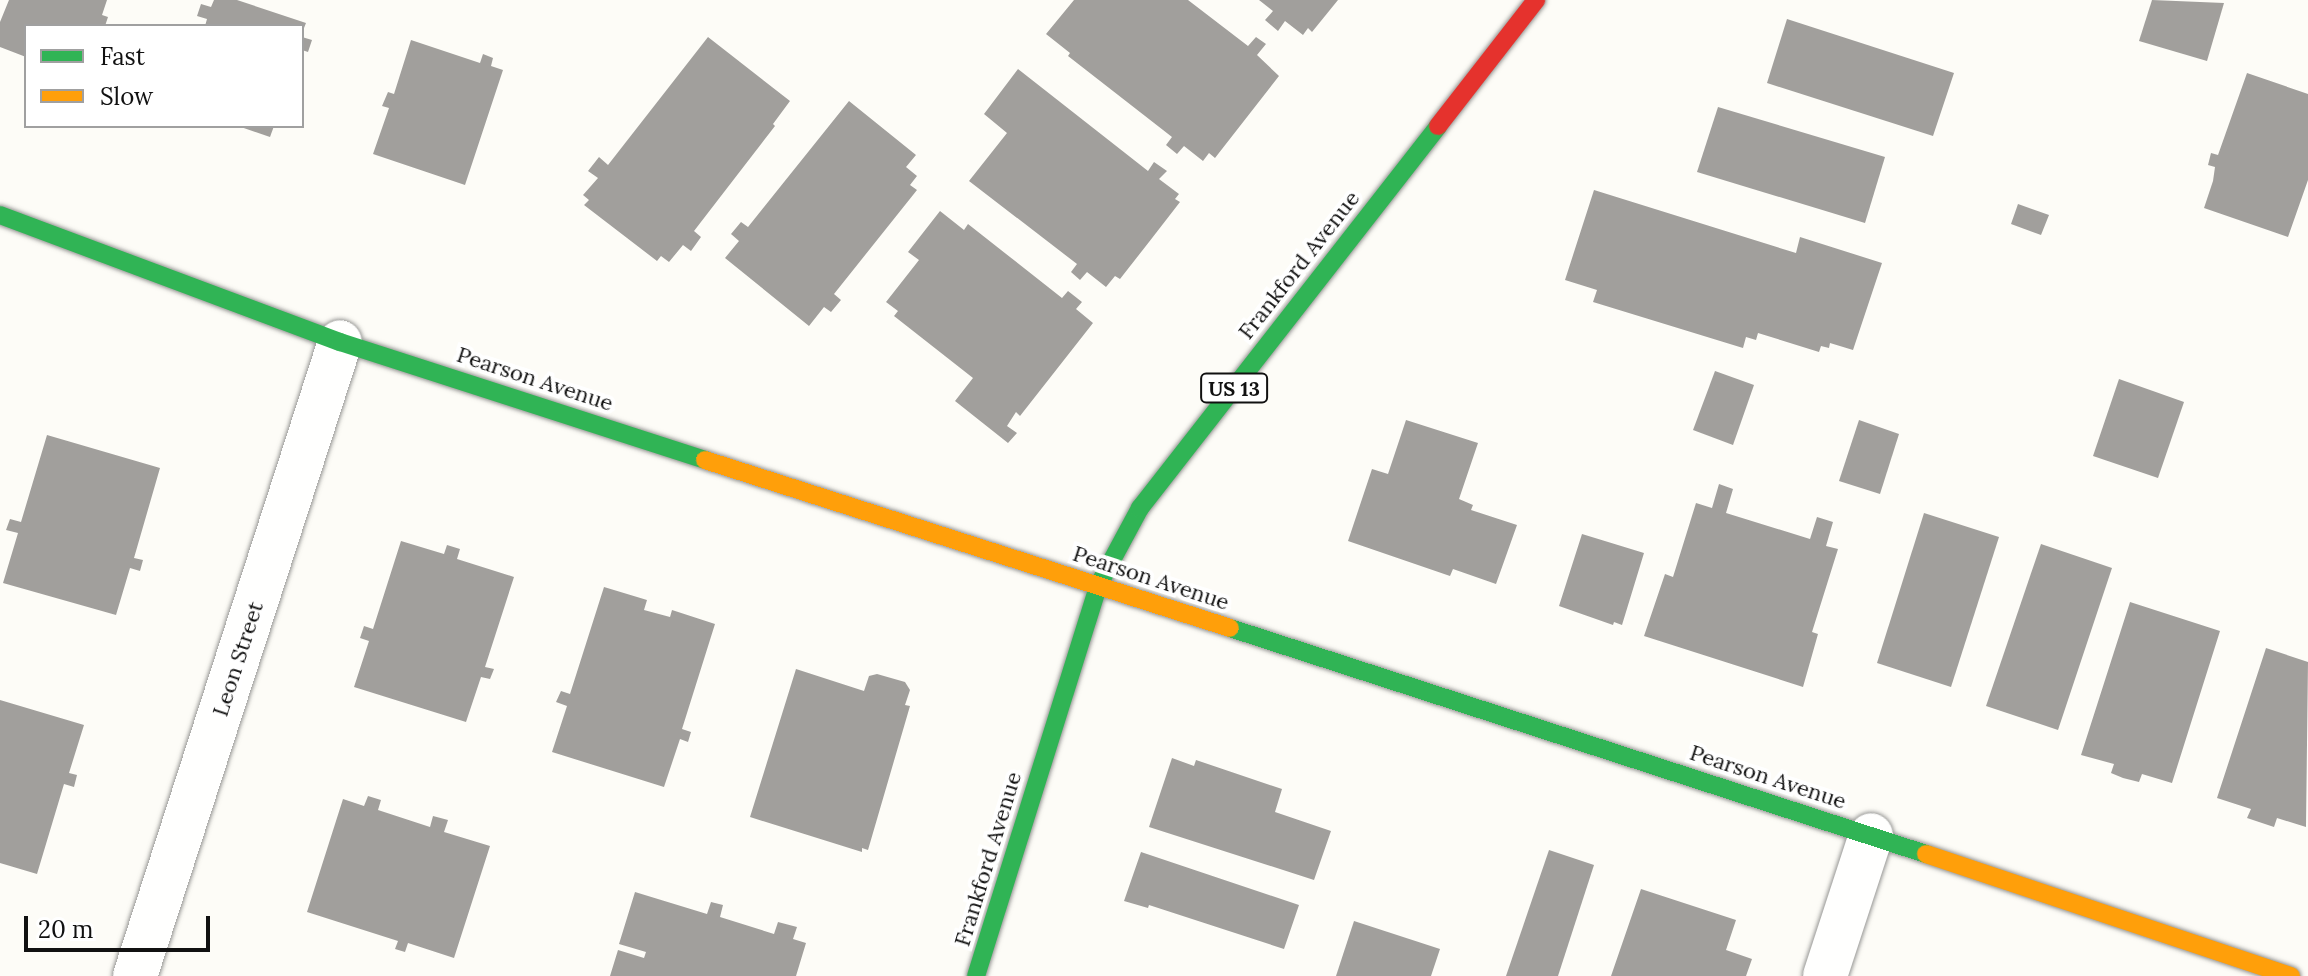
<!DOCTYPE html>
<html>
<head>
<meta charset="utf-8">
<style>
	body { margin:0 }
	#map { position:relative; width:2308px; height:976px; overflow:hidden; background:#fdfcf7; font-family:Lora,serif }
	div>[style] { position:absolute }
	.building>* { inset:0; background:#a19f9c }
	.roads { filter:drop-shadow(0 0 2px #979795) drop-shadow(0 0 2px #979795) }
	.street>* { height:44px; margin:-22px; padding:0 22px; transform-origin:22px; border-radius:22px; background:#fffffe }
	.fast>* { height:18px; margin:-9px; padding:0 9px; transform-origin:9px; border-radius:9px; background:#30b455 }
	.slow>* { height:18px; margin:-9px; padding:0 9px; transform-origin:9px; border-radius:9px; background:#ff9f0a }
	.jam>* { height:18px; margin:-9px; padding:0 9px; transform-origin:9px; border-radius:9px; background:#e5322d }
	span { translate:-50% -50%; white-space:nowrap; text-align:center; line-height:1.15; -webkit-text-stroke:8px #fff; paint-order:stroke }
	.shield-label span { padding:2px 6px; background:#fff; border:2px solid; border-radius:6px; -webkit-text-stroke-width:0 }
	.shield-label { font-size:20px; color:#111; font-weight:700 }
	.street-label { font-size:22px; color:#111 }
	.legend { position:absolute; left:24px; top:24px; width:280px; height:104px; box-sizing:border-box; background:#fff; border:2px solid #a0a0a0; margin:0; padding:10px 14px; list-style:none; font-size:24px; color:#111 }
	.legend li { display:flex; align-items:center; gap:16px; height:40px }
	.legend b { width:40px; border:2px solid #a0a0a0 }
	.scale { position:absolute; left:24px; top:916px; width:186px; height:36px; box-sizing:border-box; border:4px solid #111; border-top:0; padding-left:10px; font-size:24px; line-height:28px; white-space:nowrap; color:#111; -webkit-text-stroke:6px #fff; paint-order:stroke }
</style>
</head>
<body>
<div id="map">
	<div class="building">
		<i style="clip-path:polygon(9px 0,107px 0,102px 15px,108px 17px,105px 26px,26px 26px,26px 57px,0 47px,0 22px)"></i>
		<i style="clip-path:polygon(214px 0,237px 0,306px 23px,302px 33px,302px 26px,205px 26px,207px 19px,197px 16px,201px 4px,211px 7px)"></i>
		<i style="clip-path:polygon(1074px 0,1188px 0,1248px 46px,1256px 37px,1266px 44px,1257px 55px,1279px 76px,1215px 158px,1209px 153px,1203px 161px,1184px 146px,1177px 154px,1166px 145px,1172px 137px,1068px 56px,1070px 53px,1046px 34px)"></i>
		<i style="clip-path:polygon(1259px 0,1338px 0,1312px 32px,1308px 28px,1303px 35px,1285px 21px,1278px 31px,1265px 20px,1273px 11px)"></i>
		<i style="clip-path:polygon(2152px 0,2224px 3px,2207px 61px,2139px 41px)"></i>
		<i style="clip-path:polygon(1787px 19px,1954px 73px,1933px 136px,1767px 83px)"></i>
		<i style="clip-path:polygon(302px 37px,312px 40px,308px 52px,302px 50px)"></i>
		<i style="clip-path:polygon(708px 37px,790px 101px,773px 124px,775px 126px,694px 231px,701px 237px,691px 251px,683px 245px,669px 262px,661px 256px,657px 261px,584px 205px,589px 200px,583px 195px,598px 178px,588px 171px,599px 157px,608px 165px)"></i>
		<i style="clip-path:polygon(411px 40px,480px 63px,483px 54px,493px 58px,491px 66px,503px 70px,465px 185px,373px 154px,389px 108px,382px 106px,388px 92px,394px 94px)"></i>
		<i style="clip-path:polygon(1018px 69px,1148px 171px,1154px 162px,1167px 171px,1159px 179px,1179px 194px,1175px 199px,1180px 202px,1149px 242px,1120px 279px,1115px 276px,1106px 287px,1087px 272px,1080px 280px,1071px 272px,1077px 264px,969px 181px,1007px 133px,984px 114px)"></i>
		<i style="clip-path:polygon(2247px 73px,2308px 94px,2308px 180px,2288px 237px,2204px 208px,2213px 181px,2215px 167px,2208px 165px,2211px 153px,2218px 155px)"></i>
		<i style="clip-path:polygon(849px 101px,916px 155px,906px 167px,917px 176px,910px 185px,917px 190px,834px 294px,841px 300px,831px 312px,824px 307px,809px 326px,725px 258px,739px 241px,731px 234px,741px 222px,748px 227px)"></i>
		<i style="clip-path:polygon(1718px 107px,1885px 157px,1865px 223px,1697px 172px)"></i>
		<i style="clip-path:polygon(238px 126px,274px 126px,270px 137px)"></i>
		<i style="clip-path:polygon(1594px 190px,1796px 253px,1800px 237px,1882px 263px,1853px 350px,1830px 343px,1829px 348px,1821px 346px,1819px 352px,1758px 333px,1756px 340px,1746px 337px,1743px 348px,1593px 302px,1597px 290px,1565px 280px)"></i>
		<i style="clip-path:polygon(2018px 204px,2049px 215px,2041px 235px,2011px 224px)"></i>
		<i style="clip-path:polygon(940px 211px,964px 230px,968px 224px,1062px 298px,1068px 291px,1082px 302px,1076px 309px,1093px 323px,1020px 416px,1016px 412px,1007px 426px,1017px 433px,1008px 443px,955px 401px,973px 378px,894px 316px,898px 311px,886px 302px,919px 260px,908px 252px)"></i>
		<i style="clip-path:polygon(1715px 371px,1754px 385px,1733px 445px,1693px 430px)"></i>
		<i style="clip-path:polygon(2119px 379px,2184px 402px,2158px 478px,2093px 456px)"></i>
		<i style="clip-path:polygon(1406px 420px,1478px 443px,1459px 499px,1473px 505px,1471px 510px,1517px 525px,1496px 584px,1453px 569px,1450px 576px,1348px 541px,1372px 469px,1388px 474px)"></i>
		<i style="clip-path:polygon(1859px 420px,1899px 434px,1880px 494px,1839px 481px)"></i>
		<i style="clip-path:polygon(47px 435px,160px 468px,134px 558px,143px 560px,140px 571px,130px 568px,116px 615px,3px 583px,18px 533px,6px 530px,10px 519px,21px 522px)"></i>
		<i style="clip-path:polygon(1719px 484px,1733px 489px,1726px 513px,1810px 539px,1817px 517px,1833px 522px,1826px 546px,1838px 549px,1812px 632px,1818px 634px,1803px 687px,1644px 636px,1665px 574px,1673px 577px,1696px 503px,1712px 508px)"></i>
		<i style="clip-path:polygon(1924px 513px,1999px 537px,1951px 687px,1877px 663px)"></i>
		<i style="clip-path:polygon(1582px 534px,1644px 553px,1622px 625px,1614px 622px,1613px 625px,1559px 606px)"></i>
		<i style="clip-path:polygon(401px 541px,444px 554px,447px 545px,460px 549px,457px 559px,514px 577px,485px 667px,494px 669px,490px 679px,481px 677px,466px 722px,354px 687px,369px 641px,360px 638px,364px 626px,373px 629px)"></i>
		<i style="clip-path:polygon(2041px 544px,2112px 568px,2058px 730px,1986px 706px)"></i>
		<i style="clip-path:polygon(604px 587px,647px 600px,644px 610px,670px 617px,672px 610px,715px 624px,682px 729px,691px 732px,688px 742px,680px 739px,664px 787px,552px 752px,567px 706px,556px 702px,561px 691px,570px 694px)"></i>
		<i style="clip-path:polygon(2130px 602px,2220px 631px,2172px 783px,2142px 774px,2139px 782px,2123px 778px,2111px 773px,2114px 764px,2081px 755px)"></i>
		<i style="clip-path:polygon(2266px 648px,2308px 662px,2306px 827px,2277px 818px,2274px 827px,2247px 818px,2251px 809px,2217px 798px)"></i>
		<i style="clip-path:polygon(796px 669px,864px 691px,869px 676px,877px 674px,905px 682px,910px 690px,905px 705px,910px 706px,868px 850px,862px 848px,862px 852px,750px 817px)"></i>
		<i style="clip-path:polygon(0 700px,84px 725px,69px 773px,77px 775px,74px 787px,64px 784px,37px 874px,0 863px)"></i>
		<i style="clip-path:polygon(1172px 758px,1194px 766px,1196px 760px,1282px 789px,1275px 812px,1331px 831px,1314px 880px,1149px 827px)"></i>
		<i style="clip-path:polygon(368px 796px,381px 800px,378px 810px,430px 827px,433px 816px,448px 820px,444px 832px,490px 846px,454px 958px,408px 943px,405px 952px,395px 949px,398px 941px,307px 912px,343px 799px,364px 806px)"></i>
		<i style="clip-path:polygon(1549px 850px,1594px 865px,1558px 976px,1506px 976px)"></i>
		<i style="clip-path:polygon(1141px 852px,1299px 905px,1284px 949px,1149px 905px,1148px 908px,1124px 901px)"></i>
		<i style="clip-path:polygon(1641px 889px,1736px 920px,1726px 950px,1752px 959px,1746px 976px,1611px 976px)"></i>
		<i style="clip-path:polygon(635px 892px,707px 914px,711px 902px,723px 905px,720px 917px,774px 934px,778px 922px,797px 927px,793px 939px,806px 943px,796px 976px,610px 976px,618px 950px,644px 958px,646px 952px,619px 944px)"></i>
		<i style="clip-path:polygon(1354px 921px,1440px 949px,1431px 976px,1336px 976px)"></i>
	</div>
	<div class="roads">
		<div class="street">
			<i style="left:135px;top:976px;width:666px;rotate:-72.08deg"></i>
			<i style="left:1825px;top:976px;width:148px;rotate:-71.9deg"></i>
		</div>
		<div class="fast">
			<i style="left:0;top:215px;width:363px;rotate:20.5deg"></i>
			<i style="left:340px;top:342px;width:384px;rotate:17.9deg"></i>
			<i style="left:1230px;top:628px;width:732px;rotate:17.99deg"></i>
			<i style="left:976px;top:976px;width:409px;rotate:-72.6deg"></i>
			<i style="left:1098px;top:586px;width:89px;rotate:-61.7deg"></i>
			<i style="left:1140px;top:508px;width:484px;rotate:-52deg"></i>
		</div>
		<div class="slow">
			<i style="left:705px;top:460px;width:551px;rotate:17.74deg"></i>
			<i style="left:1926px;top:854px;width:385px;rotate:18.5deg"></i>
		</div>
		<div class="jam">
			<i style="left:1438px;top:126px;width:160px;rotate:-52.1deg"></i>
		</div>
	</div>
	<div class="shield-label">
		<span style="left:1234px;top:388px">US 13</span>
	</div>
	<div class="street-label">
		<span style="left:1299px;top:265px;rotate:-52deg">Frankford Avenue</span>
		<span style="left:535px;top:379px;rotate:18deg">Pearson Avenue</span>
		<span style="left:1151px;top:578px;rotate:18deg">Pearson Avenue</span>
		<span style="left:238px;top:659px;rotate:-72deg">Leon Street</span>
		<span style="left:1768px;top:777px;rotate:18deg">Pearson Avenue</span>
		<span style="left:988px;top:859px;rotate:-73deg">Frankford Avenue</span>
	</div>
	<ul class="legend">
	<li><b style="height:10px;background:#30b455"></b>Fast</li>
	<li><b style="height:10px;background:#ff9f0a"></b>Slow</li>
	</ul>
	<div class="scale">20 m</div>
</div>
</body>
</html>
